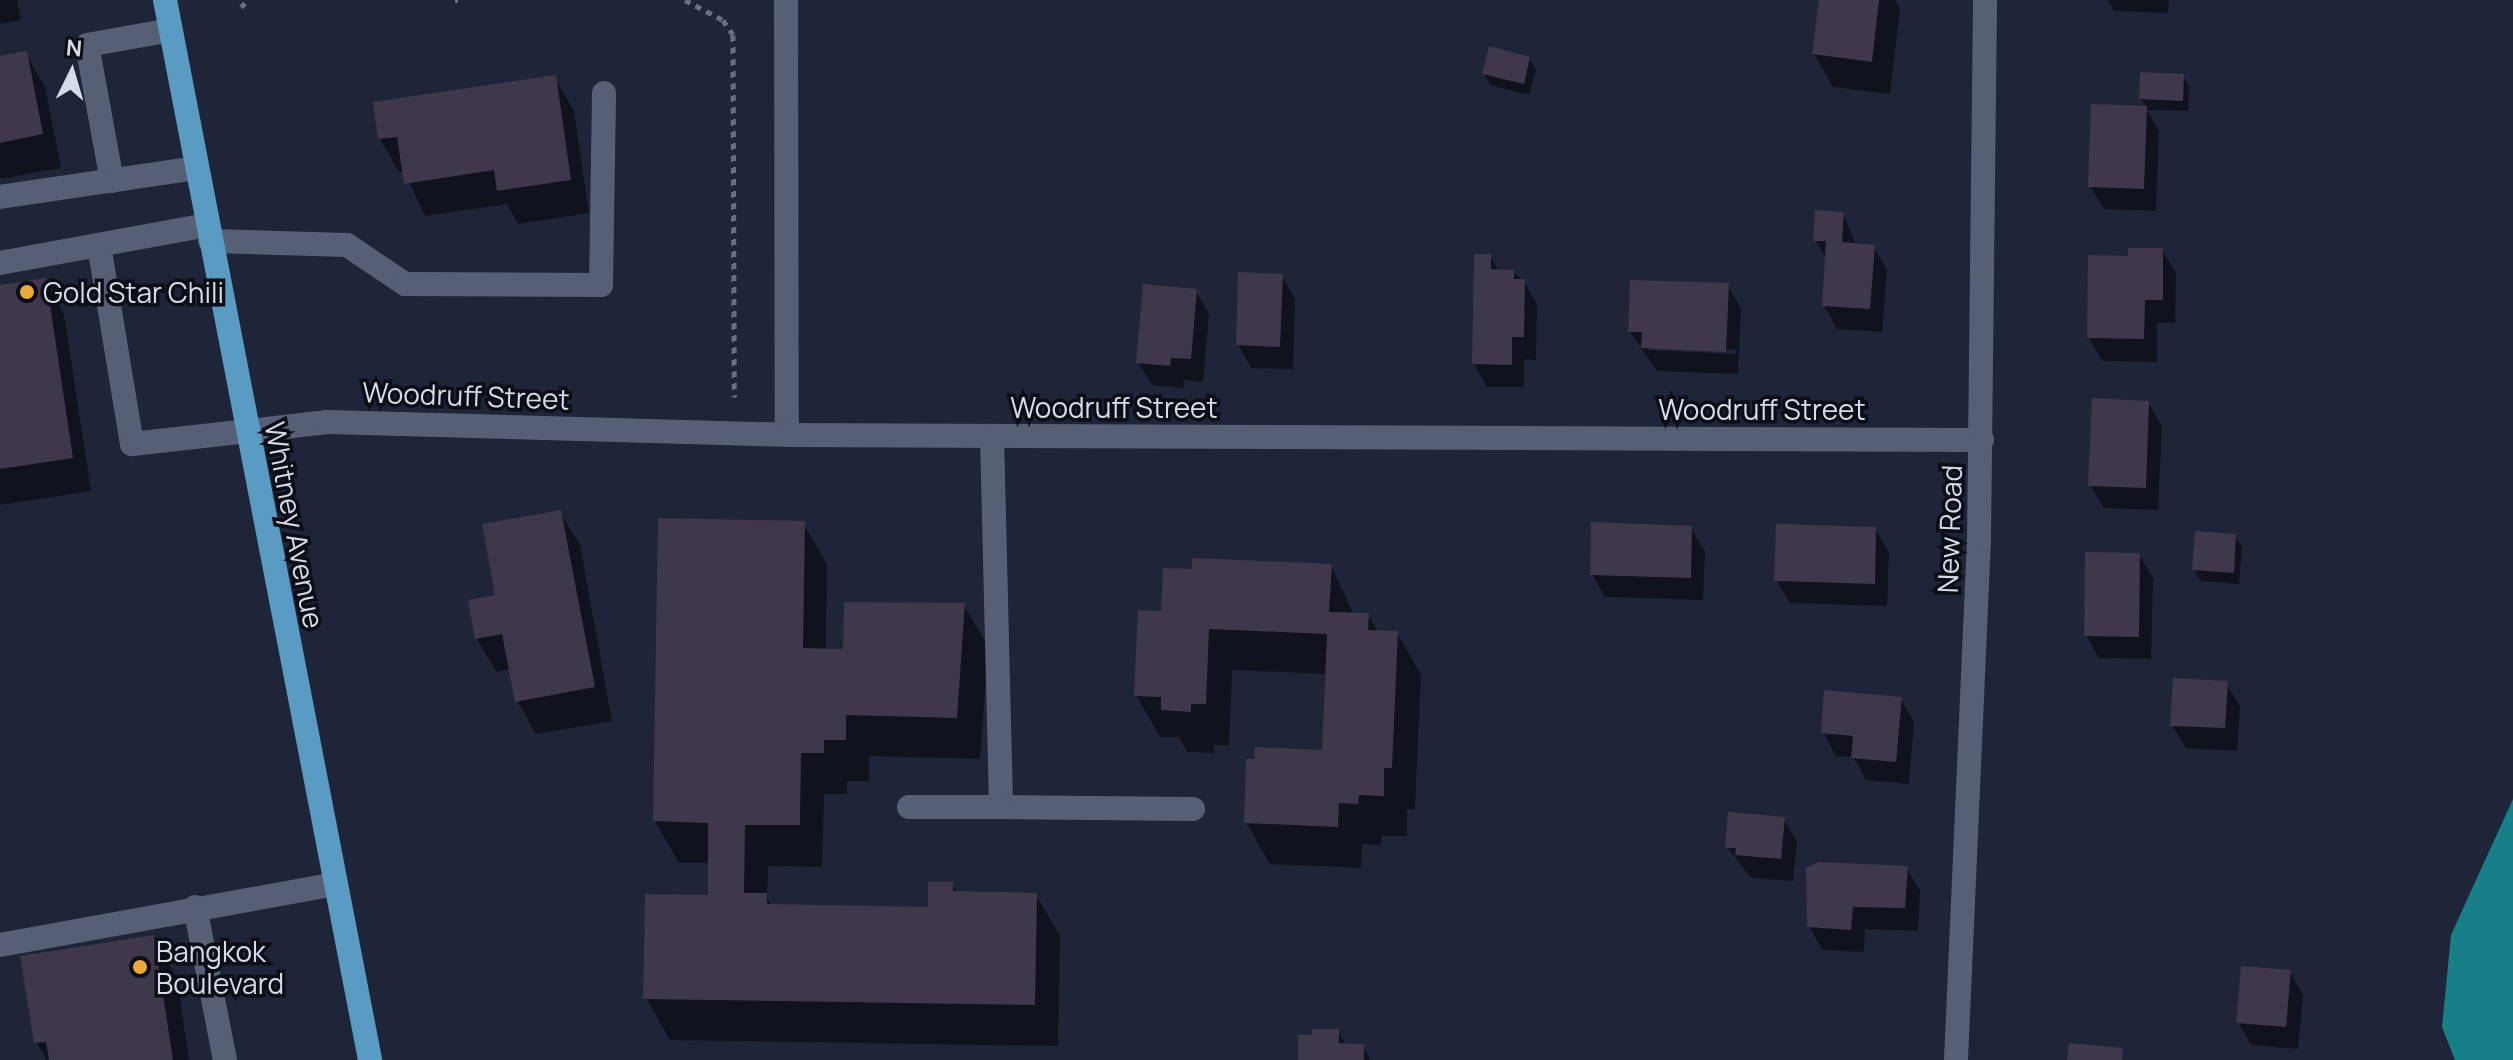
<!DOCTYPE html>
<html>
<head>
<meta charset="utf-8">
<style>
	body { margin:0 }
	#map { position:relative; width:2513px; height:1060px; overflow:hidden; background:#1f2538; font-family:Manrope,sans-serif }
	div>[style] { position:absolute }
	.water>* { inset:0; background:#177f88 }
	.shadow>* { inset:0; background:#0007 }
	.building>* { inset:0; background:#3f374b }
	.path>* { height:5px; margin-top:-2.5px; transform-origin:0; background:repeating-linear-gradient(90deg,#696f7f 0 6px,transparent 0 12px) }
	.minor>* { height:24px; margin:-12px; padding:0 12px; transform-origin:12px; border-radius:12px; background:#575f75 }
	.highway>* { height:24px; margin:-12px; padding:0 12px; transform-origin:12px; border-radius:12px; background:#599bc3 }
	.dots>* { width:22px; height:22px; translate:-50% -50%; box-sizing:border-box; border:4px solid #0c0e17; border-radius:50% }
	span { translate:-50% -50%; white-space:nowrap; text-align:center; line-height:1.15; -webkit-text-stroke:7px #0c0e17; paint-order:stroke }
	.poi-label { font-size:28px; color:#d6dbe7 }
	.left { translate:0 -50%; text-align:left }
	.street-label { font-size:28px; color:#d6dbe7 }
	.north { position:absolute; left:32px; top:32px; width:80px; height:80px; -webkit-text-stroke:6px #0c0e17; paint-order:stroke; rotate:5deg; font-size:22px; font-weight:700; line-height:32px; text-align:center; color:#d6dbe7 }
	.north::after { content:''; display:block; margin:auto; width:28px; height:36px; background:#d6dbe7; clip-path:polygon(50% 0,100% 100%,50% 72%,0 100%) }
</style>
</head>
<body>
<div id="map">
	<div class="water">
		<i style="clip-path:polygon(2513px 799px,2513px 1060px,2455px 1060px,2442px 1027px,2451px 935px)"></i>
	</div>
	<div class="shadow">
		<i style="clip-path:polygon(0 0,17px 0,21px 20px,0 24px)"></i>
		<i style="clip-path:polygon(1821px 0,1895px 0,1900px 9px,1890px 94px,1833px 87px,1814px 54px)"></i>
		<i style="clip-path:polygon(2107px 0,2169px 0,2168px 13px,2114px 11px)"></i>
		<i style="clip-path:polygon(26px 53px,45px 87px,61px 168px,0 179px,0 58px)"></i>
		<i style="clip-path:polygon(1529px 58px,1536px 70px,1529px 95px,1490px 85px,1484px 74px)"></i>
		<i style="clip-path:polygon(2183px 76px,2189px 87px,2188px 111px,2147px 110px,2159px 131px,2156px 211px,2104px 209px,2090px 186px,2146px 108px,2141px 98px)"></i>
		<i style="clip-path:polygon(555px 78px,574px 111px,589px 213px,518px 224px,507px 204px,425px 216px,404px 171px,399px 172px,380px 139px)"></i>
		<i style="clip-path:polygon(1843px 214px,1856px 245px,1873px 246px,1887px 270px,1882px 332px,1837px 329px,1824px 306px,1827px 260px,1815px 240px)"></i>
		<i style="clip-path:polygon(2162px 250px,2176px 273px,2175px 323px,2157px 323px,2157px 362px,2102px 361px,2089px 338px,2130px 258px)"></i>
		<i style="clip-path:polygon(1490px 256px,1499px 271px,1513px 272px,1524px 281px,1537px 304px,1536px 360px,1524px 359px,1524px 387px,1487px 387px,1474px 364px)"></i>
		<i style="clip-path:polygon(1282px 276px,1295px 299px,1293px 369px,1251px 368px,1238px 344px)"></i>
		<i style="clip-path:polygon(45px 281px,64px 314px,91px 491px,0 505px,0 287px)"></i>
		<i style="clip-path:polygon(evenodd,1727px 285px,1741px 308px,1738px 374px,1657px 371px,1630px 332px,1727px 285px,1649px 346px,1736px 350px,1736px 354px,1649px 350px,1649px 346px)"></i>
		<i style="clip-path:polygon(1196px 291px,1209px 314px,1203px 382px,1184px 380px,1183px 388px,1152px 385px,1138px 362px)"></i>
		<i style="clip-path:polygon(2148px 402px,2162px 426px,2158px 510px,2104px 508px,2090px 485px)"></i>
		<i style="clip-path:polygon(560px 512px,580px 545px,612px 721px,536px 734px,517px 701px,511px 669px,496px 672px,477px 639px,470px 602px,498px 597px)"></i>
		<i style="clip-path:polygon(803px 523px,827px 564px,826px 651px,845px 651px,964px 605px,988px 647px,980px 759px,869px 756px,869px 781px,847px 781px,847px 794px,824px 794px,822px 867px,768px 866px,767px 898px,772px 906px,930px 909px,952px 884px,957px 893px,1036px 895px,1060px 936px,1058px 1046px,670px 1040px,646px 998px,710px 897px,710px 863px,679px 863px,655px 821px)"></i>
		<i style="clip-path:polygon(1691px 528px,1705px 551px,1703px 600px,1605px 597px,1592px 574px)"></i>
		<i style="clip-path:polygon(1875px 529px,1889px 552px,1887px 606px,1790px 603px,1776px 580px)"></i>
		<i style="clip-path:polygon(2235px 536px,2242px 547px,2239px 584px,2201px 581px,2194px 570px)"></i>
		<i style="clip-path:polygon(2139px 555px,2153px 578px,2151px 659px,2099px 658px,2086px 635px)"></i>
		<i style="clip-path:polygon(1331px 566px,1354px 615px,1368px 615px,1378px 632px,1397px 633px,1421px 675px,1415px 809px,1407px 809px,1407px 836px,1382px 836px,1381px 845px,1362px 844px,1361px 868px,1270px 864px,1246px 823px,1256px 761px,1323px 752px,1327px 674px,1232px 670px,1229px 745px,1214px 745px,1214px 753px,1187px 752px,1179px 737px,1160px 737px,1136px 695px,1163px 613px)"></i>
		<i style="clip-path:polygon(2226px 683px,2240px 706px,2237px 751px,2186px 748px,2172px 725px)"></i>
		<i style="clip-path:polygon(1901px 699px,1914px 722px,1909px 784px,1866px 780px,1853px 757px,1836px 756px,1823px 732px)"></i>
		<i style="clip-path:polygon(1783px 818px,1797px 842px,1793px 881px,1751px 878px,1727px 847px)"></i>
		<i style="clip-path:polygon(1907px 868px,1920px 891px,1918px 931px,1865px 929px,1864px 952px,1822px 950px,1809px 926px)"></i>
		<i style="clip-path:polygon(153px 937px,177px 978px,189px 1060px,47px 1060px,36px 1042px)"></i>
		<i style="clip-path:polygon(2290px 972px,2303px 995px,2298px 1049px,2251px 1045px,2238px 1022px)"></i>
		<i style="clip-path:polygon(1338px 1031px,1346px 1045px,1363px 1046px,1371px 1060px,1300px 1060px)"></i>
	</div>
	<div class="building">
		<i style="clip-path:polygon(1819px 0,1879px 0,1872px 62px,1812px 54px)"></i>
		<i style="clip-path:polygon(1489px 46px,1530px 57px,1524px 84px,1482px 74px)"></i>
		<i style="clip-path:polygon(27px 51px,43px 134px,0 143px,0 56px)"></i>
		<i style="clip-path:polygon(2140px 72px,2184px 74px,2183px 101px,2139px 99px)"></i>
		<i style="clip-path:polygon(556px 75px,571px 180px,497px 191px,494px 170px,404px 184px,397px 137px,378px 139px,373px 102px)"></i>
		<i style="clip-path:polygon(2091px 104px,2147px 106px,2144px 189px,2088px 187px)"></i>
		<i style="clip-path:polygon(1815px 210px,1844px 212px,1842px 242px,1875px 245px,1870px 309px,1822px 306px,1826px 241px,1813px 241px)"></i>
		<i style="clip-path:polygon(2128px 248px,2163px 248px,2163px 300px,2145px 300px,2144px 339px,2087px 338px,2088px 255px,2128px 256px)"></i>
		<i style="clip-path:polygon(1474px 254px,1491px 254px,1491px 269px,1514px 270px,1514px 279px,1525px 279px,1524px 337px,1512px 337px,1512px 365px,1472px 364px)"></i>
		<i style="clip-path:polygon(1238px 272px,1283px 274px,1280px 347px,1236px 345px)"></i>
		<i style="clip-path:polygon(46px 278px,73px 458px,0 469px,0 285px)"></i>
		<i style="clip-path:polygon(1630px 280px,1729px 283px,1726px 352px,1641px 348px,1642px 332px,1628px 332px)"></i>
		<i style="clip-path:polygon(1143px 284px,1197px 289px,1191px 359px,1171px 358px,1170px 366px,1136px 363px)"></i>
		<i style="clip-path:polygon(2092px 398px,2149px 401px,2146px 488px,2088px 486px)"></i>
		<i style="clip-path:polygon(561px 510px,595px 687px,515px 702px,502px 634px,475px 639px,468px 600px,495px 595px,482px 524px)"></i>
		<i style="clip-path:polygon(658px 518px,805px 521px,803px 648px,843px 649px,844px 602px,965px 603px,957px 718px,846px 715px,846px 740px,824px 740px,824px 753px,801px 753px,800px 825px,745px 825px,744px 893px,767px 893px,767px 904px,928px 907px,928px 882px,953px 882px,953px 891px,1037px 893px,1035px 1005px,643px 999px,645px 894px,708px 895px,708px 823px,653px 821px)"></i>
		<i style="clip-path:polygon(1591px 522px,1692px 526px,1691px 578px,1590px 575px)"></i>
		<i style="clip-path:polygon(1776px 524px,1876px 527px,1875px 584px,1774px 581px)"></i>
		<i style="clip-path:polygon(2195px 531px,2236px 534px,2234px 573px,2192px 570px)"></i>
		<i style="clip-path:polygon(2085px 552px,2140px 553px,2139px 637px,2084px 636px)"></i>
		<i style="clip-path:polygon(1192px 558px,1332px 564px,1329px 612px,1369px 613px,1368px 630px,1398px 631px,1392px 768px,1384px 768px,1384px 796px,1359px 795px,1358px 804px,1339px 803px,1338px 827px,1244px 823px,1246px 759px,1254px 759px,1255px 747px,1322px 750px,1327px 634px,1209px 629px,1206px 704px,1191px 704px,1191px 712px,1161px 710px,1161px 697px,1134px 696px,1138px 610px,1161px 611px,1163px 568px,1192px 569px)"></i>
		<i style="clip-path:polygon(2173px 678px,2228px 681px,2225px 728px,2170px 726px)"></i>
		<i style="clip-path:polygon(1824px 690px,1902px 697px,1896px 762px,1851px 758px,1853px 736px,1821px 733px)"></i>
		<i style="clip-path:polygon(1728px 812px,1785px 817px,1781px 859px,1735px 855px,1736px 848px,1725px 848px)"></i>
		<i style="clip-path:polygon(1819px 862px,1908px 866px,1905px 908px,1853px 907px,1851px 930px,1807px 927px,1806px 868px)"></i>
		<i style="clip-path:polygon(154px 935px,173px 1060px,49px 1060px,46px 1042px,34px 1043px,20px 956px)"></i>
		<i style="clip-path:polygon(2241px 966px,2291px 970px,2286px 1027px,2236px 1023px)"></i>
		<i style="clip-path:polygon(1312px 1029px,1339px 1029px,1339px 1043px,1364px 1044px,1364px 1060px,1298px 1060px,1298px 1035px,1312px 1035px)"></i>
		<i style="clip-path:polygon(2069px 1043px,2123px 1048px,2122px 1060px,2067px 1060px)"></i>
	</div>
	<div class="path">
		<i style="left:455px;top:0;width:3px"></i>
		<i style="left:685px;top:0;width:43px;rotate:27.8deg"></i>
		<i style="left:723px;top:20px;width:18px;rotate:56deg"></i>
		<i style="left:733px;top:35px;width:362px;rotate:89.8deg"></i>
		<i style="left:241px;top:7px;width:10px;rotate:-45deg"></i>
	</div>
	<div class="minor">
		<i style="left:786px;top:0;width:435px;rotate:89.9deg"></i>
		<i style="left:112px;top:181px;width:138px;rotate:-100.4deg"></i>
		<i style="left:87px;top:45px;width:85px;rotate:-10.1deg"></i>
		<i style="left:0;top:197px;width:198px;rotate:-8.4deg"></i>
		<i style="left:210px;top:241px;width:137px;rotate:1.7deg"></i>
		<i style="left:347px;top:245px;width:70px;rotate:33.9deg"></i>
		<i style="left:405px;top:284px;width:196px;rotate:0.3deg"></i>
		<i style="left:601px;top:285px;width:192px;rotate:-89.1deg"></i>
		<i style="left:99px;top:245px;width:202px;rotate:80.6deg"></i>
		<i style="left:132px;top:444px;width:197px;rotate:-6.4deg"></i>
		<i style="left:328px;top:422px;width:459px;rotate:1.6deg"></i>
		<i style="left:787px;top:435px;width:1195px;rotate:0.24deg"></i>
		<i style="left:0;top:263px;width:210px;rotate:-10.4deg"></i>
		<i style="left:992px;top:436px;width:371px;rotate:88.6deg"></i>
		<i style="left:1001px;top:807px;width:192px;rotate:0.6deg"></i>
		<i style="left:909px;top:807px;width:92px"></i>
		<i style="left:195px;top:907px;width:156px;rotate:78.9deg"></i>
		<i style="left:0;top:945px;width:341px;rotate:-10.3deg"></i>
		<i style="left:1956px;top:1060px;width:521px;rotate:-87.47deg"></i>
		<i style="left:1979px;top:540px;width:540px;rotate:-89.36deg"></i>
	</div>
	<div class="highway">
		<i style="left:165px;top:0;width:1080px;rotate:79.05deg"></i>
	</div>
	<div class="dots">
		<i style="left:27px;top:292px;background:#eda83b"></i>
		<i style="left:140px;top:967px;background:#eda83b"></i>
	</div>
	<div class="poi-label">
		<span class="left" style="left:43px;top:292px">Gold Star Chili</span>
		<span class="left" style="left:156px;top:967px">Bangkok<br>Boulevard</span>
	</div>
	<div class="street-label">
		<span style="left:466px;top:395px;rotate:2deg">Woodruff Street</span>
		<span style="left:1114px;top:407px">Woodruff Street</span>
		<span style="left:1762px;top:409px">Woodruff Street</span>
		<span style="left:295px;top:525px;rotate:79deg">Whitney Avenue</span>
		<span style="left:1949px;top:529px;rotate:-88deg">New Road</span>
	</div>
	<div class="north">N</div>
</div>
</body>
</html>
